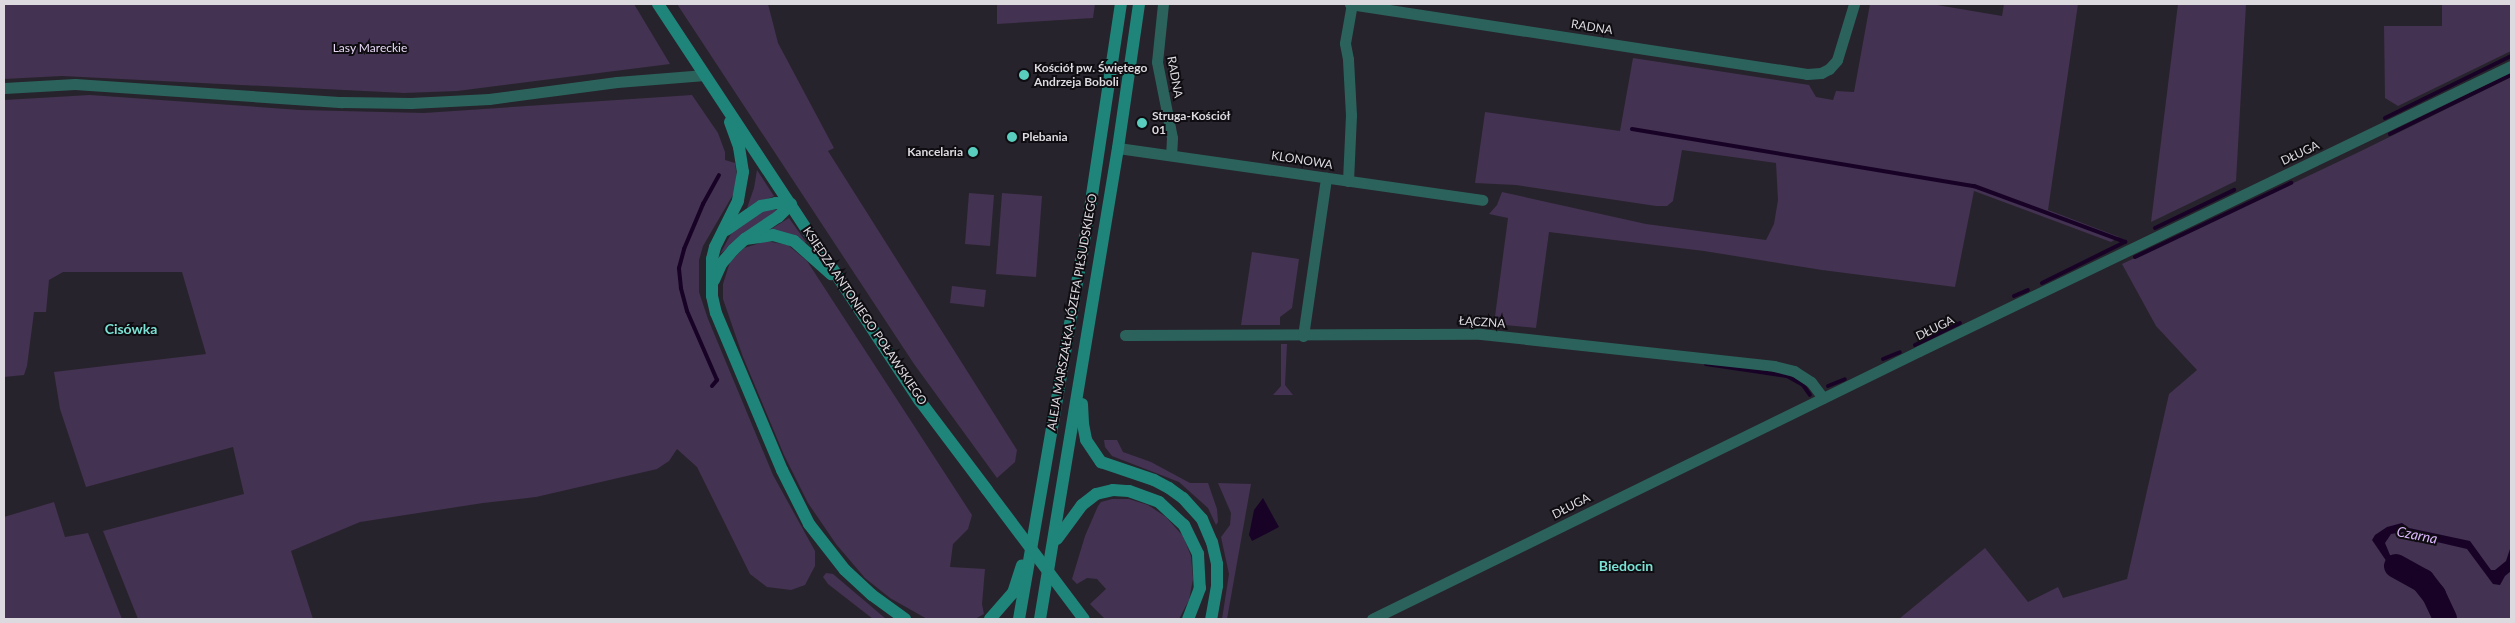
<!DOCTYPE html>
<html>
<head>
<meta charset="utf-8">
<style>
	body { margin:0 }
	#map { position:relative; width:2515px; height:623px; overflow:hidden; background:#27232c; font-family:Lato,sans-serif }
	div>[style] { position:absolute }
	.green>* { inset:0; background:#433251 }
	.water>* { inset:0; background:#180327 }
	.stream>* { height:4px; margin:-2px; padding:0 2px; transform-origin:2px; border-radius:2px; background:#180327 }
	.river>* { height:24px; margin:-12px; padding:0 12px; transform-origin:12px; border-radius:12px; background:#180327 }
	.minor>* { height:11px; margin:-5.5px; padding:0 5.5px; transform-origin:5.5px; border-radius:5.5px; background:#2b635c }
	.secondary>* { height:12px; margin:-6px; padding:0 6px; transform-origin:6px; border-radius:6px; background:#1f857a }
	.secondary-bridge>* { height:12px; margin:-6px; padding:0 6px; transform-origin:6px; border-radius:6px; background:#1f857a }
	.dots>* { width:14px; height:14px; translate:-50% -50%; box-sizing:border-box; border:2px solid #0f0d11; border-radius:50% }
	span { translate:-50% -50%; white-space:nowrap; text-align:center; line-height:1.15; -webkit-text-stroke:4px #0f0d11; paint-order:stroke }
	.street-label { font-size:12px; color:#dcd9df }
	.park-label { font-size:12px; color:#e7d8f5 }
	.poi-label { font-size:12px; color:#dcd9df; font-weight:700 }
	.left { translate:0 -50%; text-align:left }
	.right { translate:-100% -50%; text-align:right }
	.neighbourhood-label { font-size:14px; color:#7ae2d4; font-weight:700 }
	.water-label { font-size:14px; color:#dcb7fd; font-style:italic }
	.frame { position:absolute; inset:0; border:5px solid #dcd9df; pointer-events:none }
</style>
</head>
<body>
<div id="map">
	<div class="green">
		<i style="clip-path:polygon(4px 4px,634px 4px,670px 64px,457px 91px,404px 93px,62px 76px,4px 79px)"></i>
		<i style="clip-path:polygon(677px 4px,768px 4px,778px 43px,834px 148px,828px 151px,1017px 450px,1015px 462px,997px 478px,914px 364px)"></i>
		<i style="clip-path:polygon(997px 4px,1095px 4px,1093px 18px,997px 24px)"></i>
		<i style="clip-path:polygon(1870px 4px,1931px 4px,2002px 16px,2004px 4px,2078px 4px,2048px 210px,2119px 237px,2111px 242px,1974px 191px,1955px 287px,1822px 270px,1704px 251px,1549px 232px,1536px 328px,1494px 324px,1508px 218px,1489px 214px,1497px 205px,1502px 192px,1646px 224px,1766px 240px,1774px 224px,1778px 200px,1776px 163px,1682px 150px,1673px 201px,1667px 206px,1656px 206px,1516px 185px,1475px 183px,1485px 112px,1620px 131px,1633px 58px,1809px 85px,1816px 97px,1833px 100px,1836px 91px,1854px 92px)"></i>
		<i style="clip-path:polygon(2178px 4px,2246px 4px,2236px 181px,2151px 222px)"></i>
		<i style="clip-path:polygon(2442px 4px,2511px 4px,2511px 51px,2398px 106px,2385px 98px,2384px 26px,2442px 26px)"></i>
		<i style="clip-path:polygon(2511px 77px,2511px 619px,1899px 619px,1985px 548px,2028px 602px,2058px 587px,2063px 598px,2127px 579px,2169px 394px,2197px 370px,2156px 326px,2122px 264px,2361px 151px)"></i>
		<i style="clip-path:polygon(90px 95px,300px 110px,424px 113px,692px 95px,718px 133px,725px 152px,725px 160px,735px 163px,737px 177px,734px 193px,703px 246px,699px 260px,699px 292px,708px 319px,773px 475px,815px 551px,815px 566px,805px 585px,791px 590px,767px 587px,750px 574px,697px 467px,677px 449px,669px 461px,657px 469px,536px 497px,483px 503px,360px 522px,291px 551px,313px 619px,138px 619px,103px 531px,244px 494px,233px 447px,86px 487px,60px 409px,54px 372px,206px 354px,182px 272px,63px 272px,49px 280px,46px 312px,34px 312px,27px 366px,24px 375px,4px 377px,4px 100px)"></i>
		<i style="clip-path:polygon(757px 170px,774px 196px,747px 208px,754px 188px)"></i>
		<i style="clip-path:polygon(969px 193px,994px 195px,990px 246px,965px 244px)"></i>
		<i style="clip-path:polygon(1002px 193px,1042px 196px,1036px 277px,996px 274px)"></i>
		<i style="clip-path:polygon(772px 209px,778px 210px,720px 254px,732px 232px,764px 211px)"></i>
		<i style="clip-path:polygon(789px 218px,806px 242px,805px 243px,771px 231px,771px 229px)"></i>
		<i style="clip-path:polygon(766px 241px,788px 245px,807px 261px,972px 515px,968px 529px,953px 544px,950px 567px,985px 569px,982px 604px,984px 614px,975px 619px,927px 619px,890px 598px,865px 578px,836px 544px,808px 503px,784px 455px,743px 357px,723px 299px,723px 284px,730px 262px,744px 248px)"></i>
		<i style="clip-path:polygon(1252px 252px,1299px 259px,1292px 308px,1280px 317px,1280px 325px,1241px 325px)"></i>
		<i style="clip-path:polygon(952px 286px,986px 290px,984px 307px,950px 303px)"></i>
		<i style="clip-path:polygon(1281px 344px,1287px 344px,1285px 385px,1293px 395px,1273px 395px,1281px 386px)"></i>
		<i style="clip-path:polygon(1104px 440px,1117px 440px,1123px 452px,1151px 462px,1190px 483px,1208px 483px,1217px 509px,1218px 522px,1216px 525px,1208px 508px,1179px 482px,1112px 456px,1105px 447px)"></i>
		<i style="clip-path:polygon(1218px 483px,1251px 484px,1227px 619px,1222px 619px,1229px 574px,1221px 537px,1230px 525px,1231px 513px)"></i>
		<i style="clip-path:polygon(1112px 499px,1129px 499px,1148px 505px,1166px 517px,1183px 536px,1191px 556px,1193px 579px,1189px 600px,1179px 619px,1105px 619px,1090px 604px,1106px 589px,1097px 579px,1087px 578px,1077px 584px,1072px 579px,1085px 536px,1098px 506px,1101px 502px)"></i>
		<i style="clip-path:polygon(54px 502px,65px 537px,88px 533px,122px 619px,4px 619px,4px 517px)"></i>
		<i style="clip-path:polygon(826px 573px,833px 574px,886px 619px,873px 619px,828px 584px,823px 577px)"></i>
	</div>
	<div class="water">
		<i style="clip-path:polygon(1263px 498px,1279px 527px,1252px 541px,1249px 535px,1254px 510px)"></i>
		<i style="clip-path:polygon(2402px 523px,2409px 528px,2470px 541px,2491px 570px,2495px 570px,2506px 561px,2511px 546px,2511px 571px,2505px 576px,2500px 585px,2493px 584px,2467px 549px,2407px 535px,2403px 532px,2391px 534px,2385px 543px,2390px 555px,2409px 572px,2418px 571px,2428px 581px,2421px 584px,2389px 565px,2372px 540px,2375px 535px,2387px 527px)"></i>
	</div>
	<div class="stream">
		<i style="left:2385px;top:118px;width:140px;rotate:-26.2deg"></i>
		<i style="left:1632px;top:129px;width:347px;rotate:9.5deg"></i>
		<i style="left:1974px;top:186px;width:161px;rotate:20.3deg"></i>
		<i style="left:2390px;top:134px;width:135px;rotate:-26deg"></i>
		<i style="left:2155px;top:228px;width:88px;rotate:-25.7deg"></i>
		<i style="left:2135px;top:257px;width:173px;rotate:-25.4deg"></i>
		<i style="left:2042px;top:283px;width:93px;rotate:-26.3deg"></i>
		<i style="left:2014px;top:296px;width:15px;rotate:-23deg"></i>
		<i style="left:1915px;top:345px;width:50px;rotate:-26.1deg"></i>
		<i style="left:1883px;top:359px;width:18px;rotate:-22deg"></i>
		<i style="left:1706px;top:364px;width:82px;rotate:8.4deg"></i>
		<i style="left:1787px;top:376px;width:18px;rotate:29deg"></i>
		<i style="left:1803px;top:385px;width:12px;rotate:55deg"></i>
		<i style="left:712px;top:386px;width:8px;rotate:-50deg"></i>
		<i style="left:717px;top:380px;width:75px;rotate:-113.5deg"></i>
		<i style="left:687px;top:311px;width:24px;rotate:-105deg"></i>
		<i style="left:681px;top:288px;width:20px;rotate:-96deg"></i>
		<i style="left:679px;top:268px;width:20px;rotate:-75deg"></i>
		<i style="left:684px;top:249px;width:49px;rotate:-67.1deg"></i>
		<i style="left:703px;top:204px;width:33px;rotate:-61deg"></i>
		<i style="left:1828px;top:386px;width:18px;rotate:-22deg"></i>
	</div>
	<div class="river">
		<i style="left:2396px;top:566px;width:31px;rotate:29deg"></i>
		<i style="left:2423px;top:581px;width:18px;rotate:52deg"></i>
		<i style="left:2434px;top:595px;width:26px;rotate:65deg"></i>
	</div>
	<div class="minor">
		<i style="left:1163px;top:4px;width:58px;rotate:95.9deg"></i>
		<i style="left:1157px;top:62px;width:77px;rotate:78.8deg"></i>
		<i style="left:1172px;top:138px;width:17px;rotate:93deg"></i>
		<i style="left:1350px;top:4px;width:462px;rotate:8.7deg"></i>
		<i style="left:1807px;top:74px;width:14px;rotate:-4deg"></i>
		<i style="left:1821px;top:73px;width:9px;rotate:-27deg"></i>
		<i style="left:1829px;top:69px;width:12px;rotate:-48deg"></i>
		<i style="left:1837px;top:60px;width:59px;rotate:-73.1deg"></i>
		<i style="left:4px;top:88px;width:71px;rotate:-3.2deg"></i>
		<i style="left:75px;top:84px;width:268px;rotate:3.9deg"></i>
		<i style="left:342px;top:102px;width:69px;rotate:0.8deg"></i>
		<i style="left:411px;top:103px;width:78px;rotate:-2.9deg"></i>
		<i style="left:489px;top:99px;width:129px;rotate:-7.6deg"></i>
		<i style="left:617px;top:82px;width:88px;rotate:-4.5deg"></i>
		<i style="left:1118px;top:148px;width:368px;rotate:8.1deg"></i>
		<i style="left:1348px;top:181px;width:66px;rotate:-87.4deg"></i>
		<i style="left:1351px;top:115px;width:56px;rotate:-93.1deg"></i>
		<i style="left:1348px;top:59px;width:16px;rotate:-101deg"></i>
		<i style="left:1345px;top:43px;width:39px;rotate:-80deg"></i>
		<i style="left:1125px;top:335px;width:356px;rotate:-0.2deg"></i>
		<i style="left:1481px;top:334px;width:295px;rotate:6.2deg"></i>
		<i style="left:1774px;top:366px;width:21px;rotate:14deg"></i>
		<i style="left:1794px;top:371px;width:20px;rotate:33deg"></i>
		<i style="left:1811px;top:382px;width:20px;rotate:53deg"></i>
		<i style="left:1303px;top:336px;width:160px;rotate:-81.7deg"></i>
		<i style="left:1372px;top:619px;width:609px;rotate:-26.1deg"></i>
		<i style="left:1919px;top:351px;width:657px;rotate:-25.71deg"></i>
	</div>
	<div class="secondary">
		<i style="left:658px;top:4px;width:476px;rotate:56.6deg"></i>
		<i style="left:920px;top:401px;width:111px;rotate:53deg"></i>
		<i style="left:730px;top:122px;width:27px;rotate:70deg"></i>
		<i style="left:739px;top:147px;width:25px;rotate:81deg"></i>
		<i style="left:743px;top:172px;width:29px;rotate:100deg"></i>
		<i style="left:738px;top:201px;width:51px;rotate:116.6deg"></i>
		<i style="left:715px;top:247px;width:12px;rotate:104deg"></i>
		<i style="left:712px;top:259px;width:37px;rotate:90deg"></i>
		<i style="left:712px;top:296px;width:17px;rotate:77deg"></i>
		<i style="left:716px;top:313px;width:170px;rotate:67.2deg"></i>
		<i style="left:782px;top:470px;width:60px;rotate:63.4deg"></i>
		<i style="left:809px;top:524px;width:58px;rotate:52deg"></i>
		<i style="left:845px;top:570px;width:37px;rotate:43deg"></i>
		<i style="left:872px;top:595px;width:41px;rotate:36deg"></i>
		<i style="left:726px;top:230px;width:42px;rotate:-34.4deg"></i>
		<i style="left:761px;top:206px;width:15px;rotate:-11deg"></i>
		<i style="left:776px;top:203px;width:15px;rotate:4deg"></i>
		<i style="left:745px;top:239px;width:28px;rotate:-8deg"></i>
		<i style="left:773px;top:235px;width:22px;rotate:16deg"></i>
		<i style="left:794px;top:241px;width:50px;rotate:41.7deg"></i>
		<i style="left:714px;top:280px;width:17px;rotate:-66deg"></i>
		<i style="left:721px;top:264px;width:18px;rotate:-49deg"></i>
		<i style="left:733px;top:250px;width:16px;rotate:-43deg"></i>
		<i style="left:745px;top:239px;width:40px;rotate:-34deg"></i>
		<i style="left:778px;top:217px;width:18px;rotate:-45deg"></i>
		<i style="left:1082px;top:404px;width:20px;rotate:87deg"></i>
		<i style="left:1083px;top:424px;width:16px;rotate:79deg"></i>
		<i style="left:1086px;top:440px;width:27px;rotate:56deg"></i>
		<i style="left:1101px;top:462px;width:56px;rotate:18.8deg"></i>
		<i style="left:1154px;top:480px;width:17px;rotate:28deg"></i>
		<i style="left:1169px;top:488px;width:17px;rotate:36deg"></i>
		<i style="left:1183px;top:498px;width:28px;rotate:48deg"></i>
		<i style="left:1202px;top:519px;width:25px;rotate:67deg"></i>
		<i style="left:1212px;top:542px;width:23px;rotate:77deg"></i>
		<i style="left:1217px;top:564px;width:22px;rotate:90deg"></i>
		<i style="left:1217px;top:586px;width:34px;rotate:100deg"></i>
		<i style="left:1057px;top:539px;width:42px;rotate:-53.7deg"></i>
		<i style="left:1082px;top:505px;width:18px;rotate:-38deg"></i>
		<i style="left:1096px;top:494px;width:17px;rotate:-13deg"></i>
		<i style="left:1113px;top:490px;width:16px;rotate:4deg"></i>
		<i style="left:1129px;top:491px;width:32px;rotate:20deg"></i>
		<i style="left:1159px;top:502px;width:34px;rotate:43deg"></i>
		<i style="left:1184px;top:525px;width:32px;rotate:64deg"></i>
		<i style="left:1198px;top:554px;width:34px;rotate:87deg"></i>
		<i style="left:1200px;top:588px;width:33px;rotate:111deg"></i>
		<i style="left:990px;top:619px;width:35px;rotate:-49deg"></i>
		<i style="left:1013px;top:593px;width:29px;rotate:-72deg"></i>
		<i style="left:1019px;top:619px;width:430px;rotate:-80.2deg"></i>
		<i style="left:1092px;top:195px;width:193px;rotate:-81.4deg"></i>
		<i style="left:1040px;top:619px;width:477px;rotate:-80.6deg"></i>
		<i style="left:1118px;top:148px;width:146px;rotate:-81.7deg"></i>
	</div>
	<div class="secondary-bridge">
		<i style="left:987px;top:490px;width:161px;rotate:53.1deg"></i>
	</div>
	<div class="dots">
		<i style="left:1024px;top:75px;background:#59cebf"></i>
		<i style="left:1142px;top:123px;background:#59cebf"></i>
		<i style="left:1012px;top:137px;background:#59cebf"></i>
		<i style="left:973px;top:152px;background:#59cebf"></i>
	</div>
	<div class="street-label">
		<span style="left:1592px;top:27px;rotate:9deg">RADNA</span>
		<span style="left:1175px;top:77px;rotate:80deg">RADNA</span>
		<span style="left:2300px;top:153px;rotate:-25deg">DŁUGA</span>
		<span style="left:1302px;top:160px;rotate:9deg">KLONOWA</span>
		<span style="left:1072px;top:312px;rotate:-80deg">ALEJA MARSZAŁKA JÓZEFA PIŁSUDSKIEGO</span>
		<span style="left:865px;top:316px;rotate:56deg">KSIĘDZA ANTONIEGO POŁAWSKIEGO</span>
		<span style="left:1482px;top:322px;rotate:4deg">ŁĄCZNA</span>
		<span style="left:1935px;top:328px;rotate:-26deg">DŁUGA</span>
		<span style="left:1571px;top:506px;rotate:-27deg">DŁUGA</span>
	</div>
	<div class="park-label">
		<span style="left:370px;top:48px">Lasy Mareckie</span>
	</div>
	<div class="poi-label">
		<span class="left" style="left:1034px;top:75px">Kościół pw. Świętego<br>Andrzeja Boboli</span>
		<span class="left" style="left:1152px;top:123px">Struga-Kościół<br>01</span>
		<span class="left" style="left:1022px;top:137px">Plebania</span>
		<span class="right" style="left:963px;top:152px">Kancelaria</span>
	</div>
	<div class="neighbourhood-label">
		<span style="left:131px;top:329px">Cisówka</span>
		<span style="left:1626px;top:566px">Biedocin</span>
	</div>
	<div class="water-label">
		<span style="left:2417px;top:535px;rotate:11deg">Czarna</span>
	</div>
	<div class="frame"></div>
</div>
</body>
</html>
